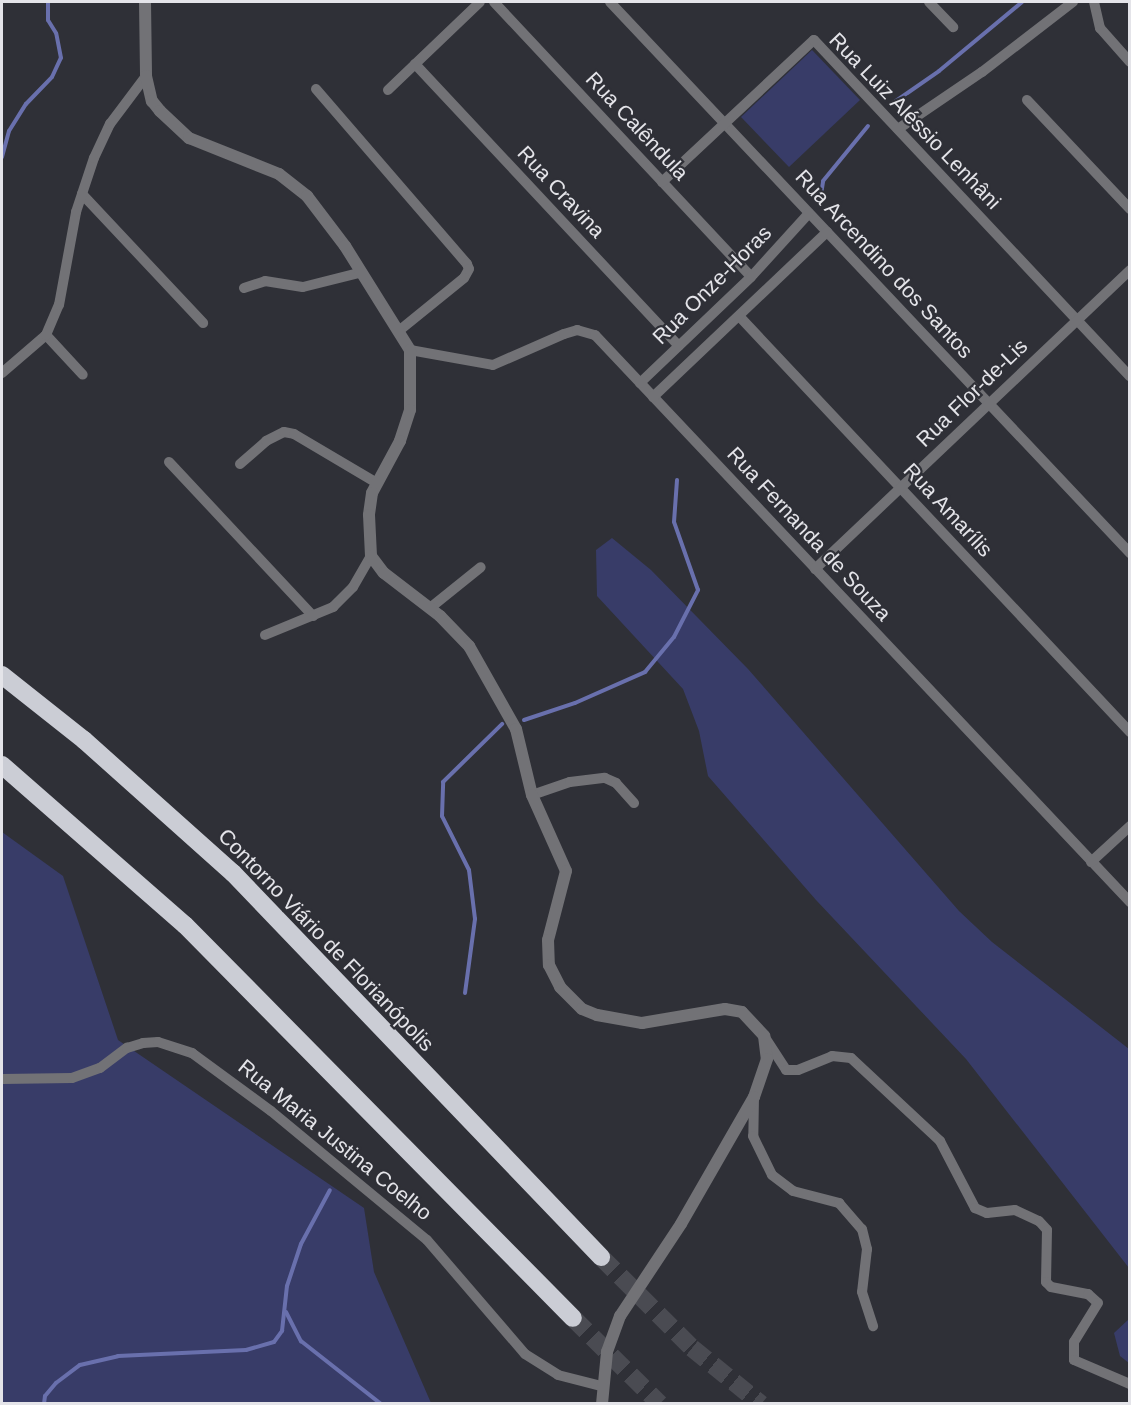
<!DOCTYPE html>
<html>
<head>
<meta charset="utf-8">
<style>
	body { margin:0 }
	#map { position:relative; width:1131px; height:1405px; overflow:hidden; background:#2f3037; font-family:Arial,sans-serif }
	div>[style] { position:absolute }
	.green>* { inset:0; background:#383c68 }
	.stream>* { height:4px; margin:-2px; padding:0 2px; transform-origin:2px; border-radius:2px; background:#6970ad }
	.motorway-tunnel>* { height:18px; margin-top:-9px; transform-origin:0; background:repeating-linear-gradient(90deg,#4a4b52 0 18px,transparent 0 27px) }
	.minor>* { height:10px; margin:-5px; padding:0 5px; transform-origin:5px; border-radius:5px; background:#727276 }
	.tertiary>* { height:12px; margin:-6px; padding:0 6px; transform-origin:6px; border-radius:6px; background:#727276 }
	.motorway>* { height:18px; margin:-9px; padding:0 9px; transform-origin:9px; border-radius:9px; background:#cbcdd5 }
	span { translate:-50% -50%; white-space:nowrap; text-align:center; line-height:1.15; -webkit-text-stroke:4.5px #2f3037; paint-order:stroke }
	.street-label { font-size:21px; color:#e4e4e9 }
	.frame { position:absolute; inset:0; border:3px solid #e4e4e9; pointer-events:none }
</style>
</head>
<body>
<div id="map">
	<div class="green">
		<i style="clip-path:polygon(812px 50px,860px 100px,789px 167px,741px 117px)"></i>
		<i style="clip-path:polygon(612px 538px,651px 570px,748px 669px,959px 911px,992px 942px,1129px 1049px,1129px 1268px,966px 1059px,816px 900px,708px 776px,699px 731px,683px 689px,597px 596px,596px 550px)"></i>
		<i style="clip-path:polygon(2px 832px,63px 876px,118px 1040px,364px 1208px,374px 1272px,431px 1403px,2px 1403px)"></i>
		<i style="clip-path:polygon(1129px 1319px,1129px 1363px,1120px 1356px,1114px 1333px)"></i>
	</div>
	<div class="stream">
		<i style="left:893px;top:103px;width:56px;rotate:-34.8deg"></i>
		<i style="left:939px;top:71px;width:108px;rotate:-39.7deg"></i>
		<i style="left:2px;top:157px;width:27px;rotate:-75deg"></i>
		<i style="left:9px;top:131px;width:32px;rotate:-58deg"></i>
		<i style="left:26px;top:104px;width:37px;rotate:-46deg"></i>
		<i style="left:52px;top:77px;width:21px;rotate:-65deg"></i>
		<i style="left:61px;top:58px;width:25px;rotate:-101deg"></i>
		<i style="left:56px;top:33px;width:15px;rotate:-122deg"></i>
		<i style="left:48px;top:20px;width:18px;rotate:-90deg"></i>
		<i style="left:820px;top:201px;width:20px;rotate:-81deg"></i>
		<i style="left:823px;top:181px;width:71px;rotate:-50.7deg"></i>
		<i style="left:524px;top:720px;width:54px;rotate:-18.4deg"></i>
		<i style="left:575px;top:703px;width:77px;rotate:-23.9deg"></i>
		<i style="left:645px;top:672px;width:45px;rotate:-50.4deg"></i>
		<i style="left:674px;top:637px;width:53px;rotate:-62.9deg"></i>
		<i style="left:698px;top:590px;width:72px;rotate:-109.4deg"></i>
		<i style="left:674px;top:522px;width:42px;rotate:-85.9deg"></i>
		<i style="left:465px;top:993px;width:75px;rotate:-82.3deg"></i>
		<i style="left:475px;top:919px;width:49px;rotate:-97deg"></i>
		<i style="left:469px;top:870px;width:60px;rotate:-116.6deg"></i>
		<i style="left:442px;top:816px;width:34px;rotate:-88deg"></i>
		<i style="left:443px;top:782px;width:83px;rotate:-44.5deg"></i>
		<i style="left:286px;top:1312px;width:33px;rotate:63deg"></i>
		<i style="left:301px;top:1341px;width:102px;rotate:38.2deg"></i>
		<i style="left:44px;top:1404px;width:8px;rotate:-83deg"></i>
		<i style="left:45px;top:1396px;width:17px;rotate:-50deg"></i>
		<i style="left:56px;top:1383px;width:30px;rotate:-37deg"></i>
		<i style="left:80px;top:1365px;width:39px;rotate:-13deg"></i>
		<i style="left:118px;top:1356px;width:128px;rotate:-2.7deg"></i>
		<i style="left:246px;top:1350px;width:29px;rotate:-16deg"></i>
		<i style="left:274px;top:1342px;width:14px;rotate:-54deg"></i>
		<i style="left:282px;top:1331px;width:45px;rotate:-83.7deg"></i>
		<i style="left:287px;top:1286px;width:44px;rotate:-71.6deg"></i>
		<i style="left:301px;top:1244px;width:61px;rotate:-61.8deg"></i>
	</div>
	<div class="motorway-tunnel">
		<i style="left:601px;top:1257px;width:129px;rotate:45deg"></i>
		<i style="left:692px;top:1348px;width:89px;rotate:39.1deg"></i>
		<i style="left:573px;top:1318px;width:122px;rotate:44.7deg"></i>
	</div>
	<div class="minor">
		<i style="left:494px;top:2px;width:376px;rotate:46.9deg"></i>
		<i style="left:610px;top:2px;width:758px;rotate:46.66deg"></i>
		<i style="left:929px;top:2px;width:35px;rotate:46deg"></i>
		<i style="left:1094px;top:2px;width:27px;rotate:77deg"></i>
		<i style="left:1100px;top:28px;width:45px;rotate:48.6deg"></i>
		<i style="left:415px;top:64px;width:386px;rotate:46.9deg"></i>
		<i style="left:316px;top:89px;width:231px;rotate:49.2deg"></i>
		<i style="left:467px;top:264px;width:5px;rotate:68deg"></i>
		<i style="left:469px;top:269px;width:10px;rotate:119deg"></i>
		<i style="left:464px;top:278px;width:82px;rotate:140.9deg"></i>
		<i style="left:388px;top:90px;width:127px;rotate:-43.7deg"></i>
		<i style="left:1027px;top:100px;width:150px;rotate:46.6deg"></i>
		<i style="left:898px;top:129px;width:102px;rotate:-34.2deg"></i>
		<i style="left:982px;top:72px;width:115px;rotate:-37.6deg"></i>
		<i style="left:662px;top:182px;width:208px;rotate:-43.1deg"></i>
		<i style="left:814px;top:40px;width:461px;rotate:46.8deg"></i>
		<i style="left:82px;top:194px;width:177px;rotate:46.8deg"></i>
		<i style="left:244px;top:288px;width:22px;rotate:-18deg"></i>
		<i style="left:265px;top:281px;width:38px;rotate:9deg"></i>
		<i style="left:303px;top:287px;width:58px;rotate:-14deg"></i>
		<i style="left:739px;top:316px;width:571px;rotate:46.77deg"></i>
		<i style="left:46px;top:335px;width:54px;rotate:47.2deg"></i>
		<i style="left:410px;top:350px;width:84px;rotate:10.2deg"></i>
		<i style="left:493px;top:365px;width:77px;rotate:-23.6deg"></i>
		<i style="left:564px;top:334px;width:14px;rotate:-17deg"></i>
		<i style="left:577px;top:330px;width:19px;rotate:16deg"></i>
		<i style="left:595px;top:335px;width:780px;rotate:46.66deg"></i>
		<i style="left:2px;top:373px;width:58px;rotate:-40.8deg"></i>
		<i style="left:46px;top:335px;width:33px;rotate:-67deg"></i>
		<i style="left:59px;top:305px;width:95px;rotate:-79.6deg"></i>
		<i style="left:76px;top:212px;width:57px;rotate:-71.6deg"></i>
		<i style="left:94px;top:158px;width:38px;rotate:-65deg"></i>
		<i style="left:110px;top:124px;width:60px;rotate:-53.1deg"></i>
		<i style="left:640px;top:383px;width:153px;rotate:-43.7deg"></i>
		<i style="left:751px;top:277px;width:86px;rotate:-47.8deg"></i>
		<i style="left:653px;top:397px;width:240px;rotate:-43.5deg"></i>
		<i style="left:169px;top:462px;width:211px;rotate:46.9deg"></i>
		<i style="left:240px;top:464px;width:35px;rotate:-41deg"></i>
		<i style="left:266px;top:441px;width:20px;rotate:-27deg"></i>
		<i style="left:284px;top:432px;width:10px;rotate:11deg"></i>
		<i style="left:294px;top:434px;width:96px;rotate:30.6deg"></i>
		<i style="left:815px;top:569px;width:434px;rotate:-43.5deg"></i>
		<i style="left:430px;top:608px;width:65px;rotate:-38.8deg"></i>
		<i style="left:265px;top:635px;width:74px;rotate:-22.4deg"></i>
		<i style="left:333px;top:607px;width:28px;rotate:-45deg"></i>
		<i style="left:353px;top:587px;width:36px;rotate:-60deg"></i>
		<i style="left:532px;top:795px;width:40px;rotate:-18.9deg"></i>
		<i style="left:570px;top:782px;width:35px;rotate:-7deg"></i>
		<i style="left:605px;top:778px;width:12px;rotate:24deg"></i>
		<i style="left:616px;top:783px;width:27px;rotate:48deg"></i>
		<i style="left:1091px;top:862px;width:53px;rotate:-42.7deg"></i>
		<i style="left:766px;top:1039px;width:37px;rotate:57deg"></i>
		<i style="left:786px;top:1070px;width:12px"></i>
		<i style="left:798px;top:1070px;width:37px;rotate:-22deg"></i>
		<i style="left:832px;top:1056px;width:19px;rotate:6deg"></i>
		<i style="left:851px;top:1058px;width:122px;rotate:43deg"></i>
		<i style="left:940px;top:1141px;width:76px;rotate:62.4deg"></i>
		<i style="left:975px;top:1208px;width:13px;rotate:23deg"></i>
		<i style="left:987px;top:1213px;width:28px;rotate:-6deg"></i>
		<i style="left:1015px;top:1210px;width:26px;rotate:25deg"></i>
		<i style="left:1039px;top:1221px;width:12px;rotate:48deg"></i>
		<i style="left:1047px;top:1230px;width:52px;rotate:91.1deg"></i>
		<i style="left:1046px;top:1282px;width:7px;rotate:45deg"></i>
		<i style="left:1051px;top:1287px;width:38px;rotate:11deg"></i>
		<i style="left:1088px;top:1294px;width:13px;rotate:42deg"></i>
		<i style="left:1098px;top:1303px;width:46px;rotate:121.6deg"></i>
		<i style="left:1074px;top:1342px;width:18px;rotate:90deg"></i>
		<i style="left:1074px;top:1360px;width:61px;rotate:23.2deg"></i>
		<i style="left:2px;top:1079px;width:70px;rotate:-0.8deg"></i>
		<i style="left:72px;top:1078px;width:30px;rotate:-20deg"></i>
		<i style="left:100px;top:1068px;width:34px;rotate:-37deg"></i>
		<i style="left:127px;top:1048px;width:17px;rotate:-17deg"></i>
		<i style="left:143px;top:1043px;width:15px;rotate:-4deg"></i>
		<i style="left:158px;top:1042px;width:36px;rotate:18deg"></i>
		<i style="left:192px;top:1053px;width:98px;rotate:36.3deg"></i>
		<i style="left:271px;top:1111px;width:202px;rotate:39.6deg"></i>
		<i style="left:427px;top:1240px;width:150px;rotate:49.3deg"></i>
		<i style="left:525px;top:1354px;width:39px;rotate:32deg"></i>
		<i style="left:558px;top:1375px;width:44px;rotate:14.3deg"></i>
		<i style="left:754px;top:1097px;width:39px;rotate:91deg"></i>
		<i style="left:753px;top:1136px;width:43px;rotate:64deg"></i>
		<i style="left:772px;top:1175px;width:26px;rotate:37deg"></i>
		<i style="left:793px;top:1191px;width:48px;rotate:14.6deg"></i>
		<i style="left:839px;top:1203px;width:35px;rotate:49deg"></i>
		<i style="left:862px;top:1229px;width:21px;rotate:76deg"></i>
		<i style="left:867px;top:1249px;width:43px;rotate:96.6deg"></i>
		<i style="left:862px;top:1292px;width:36px;rotate:72deg"></i>
	</div>
	<div class="tertiary">
		<i style="left:145px;top:2px;width:74px;rotate:89.2deg"></i>
		<i style="left:146px;top:76px;width:26px;rotate:77deg"></i>
		<i style="left:152px;top:101px;width:13px;rotate:51deg"></i>
		<i style="left:160px;top:111px;width:40px;rotate:43deg"></i>
		<i style="left:189px;top:138px;width:97px;rotate:21.8deg"></i>
		<i style="left:279px;top:174px;width:36px;rotate:38deg"></i>
		<i style="left:307px;top:196px;width:63px;rotate:52.8deg"></i>
		<i style="left:345px;top:246px;width:123px;rotate:58deg"></i>
		<i style="left:410px;top:350px;width:60px;rotate:90deg"></i>
		<i style="left:410px;top:410px;width:33px;rotate:108deg"></i>
		<i style="left:400px;top:441px;width:59px;rotate:118.3deg"></i>
		<i style="left:372px;top:493px;width:22px;rotate:98deg"></i>
		<i style="left:369px;top:515px;width:41px;rotate:87.2deg"></i>
		<i style="left:371px;top:556px;width:21px;rotate:53deg"></i>
		<i style="left:384px;top:573px;width:71px;rotate:37.5deg"></i>
		<i style="left:440px;top:616px;width:42px;rotate:46deg"></i>
		<i style="left:469px;top:646px;width:95px;rotate:60.5deg"></i>
		<i style="left:516px;top:729px;width:68px;rotate:76.4deg"></i>
		<i style="left:532px;top:795px;width:83px;rotate:65.9deg"></i>
		<i style="left:566px;top:871px;width:71px;rotate:104.6deg"></i>
		<i style="left:548px;top:940px;width:25px;rotate:88deg"></i>
		<i style="left:549px;top:965px;width:25px;rotate:63deg"></i>
		<i style="left:560px;top:987px;width:31px;rotate:45deg"></i>
		<i style="left:582px;top:1009px;width:16px;rotate:22deg"></i>
		<i style="left:597px;top:1015px;width:46px;rotate:10.1deg"></i>
		<i style="left:642px;top:1023px;width:84px;rotate:-9.6deg"></i>
		<i style="left:725px;top:1009px;width:17px;rotate:10deg"></i>
		<i style="left:742px;top:1012px;width:33px;rotate:47deg"></i>
		<i style="left:764px;top:1036px;width:23px;rotate:83deg"></i>
		<i style="left:767px;top:1059px;width:40px;rotate:108.9deg"></i>
		<i style="left:754px;top:1097px;width:146px;rotate:119.9deg"></i>
		<i style="left:681px;top:1224px;width:110px;rotate:123.5deg"></i>
		<i style="left:620px;top:1316px;width:38px;rotate:110deg"></i>
		<i style="left:607px;top:1352px;width:52px;rotate:95.5deg"></i>
	</div>
	<div class="motorway">
		<i style="left:2px;top:675px;width:105px;rotate:38.4deg"></i>
		<i style="left:84px;top:740px;width:200px;rotate:41.8deg"></i>
		<i style="left:233px;top:873px;width:532px;rotate:46.22deg"></i>
		<i style="left:2px;top:765px;width:243px;rotate:41.2deg"></i>
		<i style="left:185px;top:925px;width:552px;rotate:45.37deg"></i>
	</div>
	<div class="street-label">
		<span style="left:915px;top:121px;rotate:46deg">Rua Luiz Aléssio Lenhâni</span>
		<span style="left:637px;top:126px;rotate:47deg">Rua Calêndula</span>
		<span style="left:561px;top:192px;rotate:47deg">Rua Cravina</span>
		<span style="left:884px;top:264px;rotate:47deg">Rua Arcendino dos Santos</span>
		<span style="left:712px;top:285px;rotate:-45deg">Rua Onze-Horas</span>
		<span style="left:972px;top:393px;rotate:-44deg">Rua Flor-de-Lis</span>
		<span style="left:948px;top:510px;rotate:47deg">Rua Amarílis</span>
		<span style="left:809px;top:534px;rotate:47deg">Rua Fernanda de Souza</span>
		<span style="left:326px;top:940px;rotate:46deg">Contorno Viário de Florianópolis</span>
		<span style="left:335px;top:1140px;rotate:39deg">Rua Maria Justina Coelho</span>
	</div>
	<div class="frame"></div>
</div>
</body>
</html>
